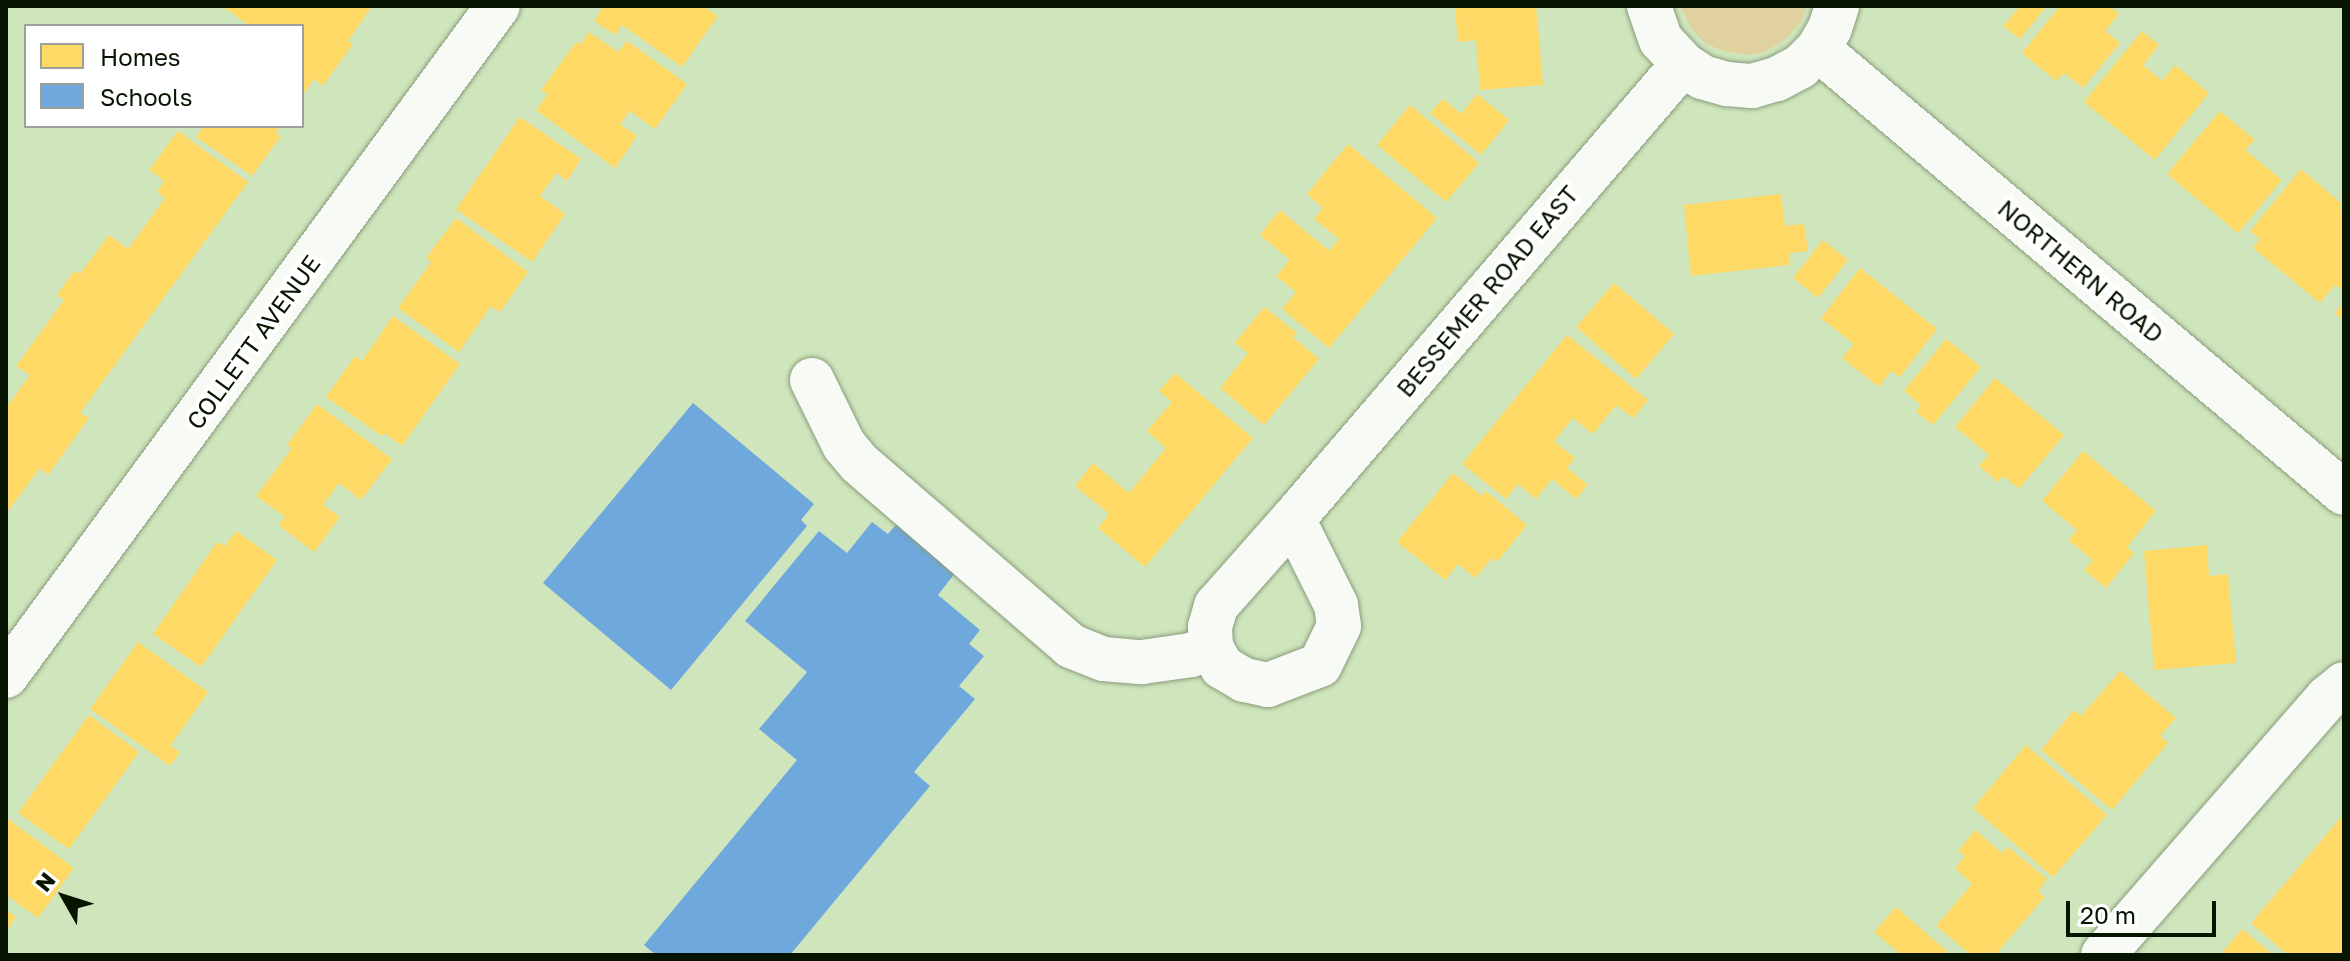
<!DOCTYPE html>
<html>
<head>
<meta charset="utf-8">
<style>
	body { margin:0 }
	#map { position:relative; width:2350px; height:961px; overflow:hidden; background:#cfe6bd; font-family:"Golos Text",sans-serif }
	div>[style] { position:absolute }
	.green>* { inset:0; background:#e1d19e }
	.homes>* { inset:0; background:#ffd966 }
	.schools>* { inset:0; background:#6fa8dc }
	.roads { filter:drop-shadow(0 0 2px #8a9c7c) drop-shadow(0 0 2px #8a9c7c) }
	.minor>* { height:44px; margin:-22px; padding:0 22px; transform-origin:22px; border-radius:22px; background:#f8fbf5 }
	span { translate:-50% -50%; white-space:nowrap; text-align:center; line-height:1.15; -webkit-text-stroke:8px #fff; paint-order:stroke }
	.street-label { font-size:24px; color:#061400 }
	.frame { position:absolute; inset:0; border:8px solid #061400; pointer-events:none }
	.legend { position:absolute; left:24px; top:24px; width:280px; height:104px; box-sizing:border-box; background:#fff; border:2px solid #9ba199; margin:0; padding:10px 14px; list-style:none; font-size:24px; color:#061400 }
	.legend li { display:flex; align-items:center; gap:16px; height:40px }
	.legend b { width:40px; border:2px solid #9ba199 }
	.north { position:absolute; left:24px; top:857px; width:80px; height:80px; -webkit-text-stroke:6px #fff; paint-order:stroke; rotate:309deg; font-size:22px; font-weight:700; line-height:32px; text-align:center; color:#061400 }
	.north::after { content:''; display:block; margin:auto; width:28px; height:36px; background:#061400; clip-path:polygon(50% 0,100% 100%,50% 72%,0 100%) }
	.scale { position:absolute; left:2066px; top:901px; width:150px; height:36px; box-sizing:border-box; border:4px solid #061400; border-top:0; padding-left:10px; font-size:24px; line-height:28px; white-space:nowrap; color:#061400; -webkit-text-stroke:6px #fff; paint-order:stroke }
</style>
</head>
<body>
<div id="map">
	<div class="green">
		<i style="clip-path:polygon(1680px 6px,1807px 6px,1802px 20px,1785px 40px,1762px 53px,1745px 55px,1720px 50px,1704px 42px,1692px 30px)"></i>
	</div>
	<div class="homes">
		<i style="clip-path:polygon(222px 6px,301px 8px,372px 6px,348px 41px,353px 44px,323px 86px,314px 79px,302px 96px,302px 26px,250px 26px)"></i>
		<i style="clip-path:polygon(604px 6px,703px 6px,718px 16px,682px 67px,622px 25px,615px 35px,594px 21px)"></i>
		<i style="clip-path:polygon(1463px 6px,1536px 6px,1543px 85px,1480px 90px,1476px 40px,1458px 42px,1455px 8px)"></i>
		<i style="clip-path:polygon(2020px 6px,2047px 6px,2020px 39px,2003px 26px)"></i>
		<i style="clip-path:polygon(2060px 6px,2109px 6px,2119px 14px,2105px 31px,2120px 43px,2083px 88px,2064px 73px,2056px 81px,2022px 53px)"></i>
		<i style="clip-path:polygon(2142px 31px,2159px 45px,2143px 65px,2162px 81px,2175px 65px,2209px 93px,2155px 160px,2084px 102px)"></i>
		<i style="clip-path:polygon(589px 32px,618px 52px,627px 41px,687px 84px,655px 129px,630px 111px,620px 124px,637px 136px,615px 168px,536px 110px,548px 94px,541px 90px,576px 42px,580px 45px)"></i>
		<i style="clip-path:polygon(1477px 94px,1509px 120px,1481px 155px,1430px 113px,1443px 99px,1461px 114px)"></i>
		<i style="clip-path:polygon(1410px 105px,1479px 163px,1446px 202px,1377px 145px)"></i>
		<i style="clip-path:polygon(2220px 111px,2255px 140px,2245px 150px,2282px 180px,2238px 233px,2167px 174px)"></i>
		<i style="clip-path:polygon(520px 117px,581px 159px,567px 181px,556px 173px,540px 196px,565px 214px,532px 262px,456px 209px)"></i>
		<i style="clip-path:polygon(204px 126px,280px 126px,276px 133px,281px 136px,252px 176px,196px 137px)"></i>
		<i style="clip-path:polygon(178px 131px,248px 182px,80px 413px,89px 418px,48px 475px,40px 468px,6px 514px,6px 408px,30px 375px,16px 366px,64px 300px,57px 295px,74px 271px,80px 274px,109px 235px,128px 249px,165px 198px,157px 192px,164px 181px,149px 170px)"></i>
		<i style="clip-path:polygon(1348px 144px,1437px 218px,1329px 348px,1282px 309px,1296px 292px,1276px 276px,1290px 260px,1260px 235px,1280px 210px,1329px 251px,1339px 239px,1314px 219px,1323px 208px,1307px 194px)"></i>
		<i style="clip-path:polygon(2301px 169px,2342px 204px,2339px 208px,2344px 212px,2344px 285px,2341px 289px,2335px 285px,2320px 303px,2253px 248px,2260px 239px,2250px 231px)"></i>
		<i style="clip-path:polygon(1781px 194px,1785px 226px,1804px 224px,1808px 251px,1789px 253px,1790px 265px,1691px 276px,1684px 205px)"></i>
		<i style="clip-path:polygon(456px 218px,528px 272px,500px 312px,491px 306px,459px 352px,398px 308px,431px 262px,426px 258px)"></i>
		<i style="clip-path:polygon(1823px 240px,1848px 260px,1818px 298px,1793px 278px)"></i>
		<i style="clip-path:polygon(1860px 268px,1937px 329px,1900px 377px,1891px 371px,1879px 387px,1842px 358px,1854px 344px,1821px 318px)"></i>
		<i style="clip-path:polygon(1614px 283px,1674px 334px,1636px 379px,1576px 327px)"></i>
		<i style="clip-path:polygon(2344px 302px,2344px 321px,2335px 313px)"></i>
		<i style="clip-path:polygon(1264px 307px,1297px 333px,1293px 337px,1319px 359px,1264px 425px,1220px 388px,1248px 353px,1235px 343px)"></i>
		<i style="clip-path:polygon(393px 316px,460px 364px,402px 446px,384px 433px,382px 436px,326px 397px,355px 356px,362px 361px)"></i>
		<i style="clip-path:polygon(1567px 335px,1648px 400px,1633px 418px,1616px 405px,1593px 434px,1573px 418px,1554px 441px,1575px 458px,1567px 468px,1588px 485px,1576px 499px,1552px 479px,1536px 499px,1518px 484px,1506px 499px,1462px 464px)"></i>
		<i style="clip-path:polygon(1946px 339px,1981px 367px,1933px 425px,1916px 412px,1921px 405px,1904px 391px)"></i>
		<i style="clip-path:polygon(1175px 373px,1253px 438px,1145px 567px,1098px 528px,1109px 514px,1075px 486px,1093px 463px,1129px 493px,1166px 448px,1147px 431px,1172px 402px,1159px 391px)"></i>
		<i style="clip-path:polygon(1995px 378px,2064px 435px,2019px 489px,2003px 476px,1998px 482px,1979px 466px,1989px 455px,1955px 427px)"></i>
		<i style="clip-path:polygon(317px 404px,392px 459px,361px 500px,339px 483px,323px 505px,340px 517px,314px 552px,278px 525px,285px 517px,256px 496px,292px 448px,287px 445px)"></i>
		<i style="clip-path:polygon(2083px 451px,2156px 511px,2127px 547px,2134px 553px,2106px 588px,2084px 570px,2093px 560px,2068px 540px,2077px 530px,2042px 501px)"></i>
		<i style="clip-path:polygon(1453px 473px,1482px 496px,1486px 491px,1527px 525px,1497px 562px,1492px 558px,1475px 578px,1458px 564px,1445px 580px,1397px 542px)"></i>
		<i style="clip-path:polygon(236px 531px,277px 560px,201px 667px,153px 634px,217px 542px,225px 546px)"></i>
		<i style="clip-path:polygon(2207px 545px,2209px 576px,2228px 574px,2236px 663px,2154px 670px,2144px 551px)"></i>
		<i style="clip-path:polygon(138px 642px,208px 692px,170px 746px,180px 752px,170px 766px,90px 709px)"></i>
		<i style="clip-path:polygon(2120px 671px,2176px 718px,2160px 736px,2168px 743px,2112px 810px,2041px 750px,2074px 710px,2081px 716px)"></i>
		<i style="clip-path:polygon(89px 715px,139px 752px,69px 849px,18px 813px)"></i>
		<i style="clip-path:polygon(2026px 745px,2107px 815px,2053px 877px,1973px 808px)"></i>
		<i style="clip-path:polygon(2344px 814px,2344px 952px,2341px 955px,2288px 955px,2251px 923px)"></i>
		<i style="clip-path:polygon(8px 819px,74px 868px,38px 918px,6px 895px)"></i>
		<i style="clip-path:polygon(1975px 830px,2002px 853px,2008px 847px,2047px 879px,2038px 891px,2045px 897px,1995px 955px,1971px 955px,1936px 926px,1972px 884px,1955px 868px,1965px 856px,1958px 851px)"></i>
		<i style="clip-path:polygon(1896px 907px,1951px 955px,1901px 955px,1874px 932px)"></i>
		<i style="clip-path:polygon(6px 910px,16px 917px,6px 931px)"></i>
		<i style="clip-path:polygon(2242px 929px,2273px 955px,2220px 955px)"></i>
	</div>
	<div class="schools">
		<i style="clip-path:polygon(693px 403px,814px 504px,801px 520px,807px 526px,671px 690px,543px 583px)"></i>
		<i style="clip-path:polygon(900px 520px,959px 568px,938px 595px,980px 630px,969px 644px,984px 656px,959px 686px,975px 699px,914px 772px,930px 786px,790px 955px,656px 955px,644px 945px,797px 760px,759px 729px,807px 672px,745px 621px,819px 531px,847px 553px,872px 522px,888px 534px)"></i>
	</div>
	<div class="roads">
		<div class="minor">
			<i style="left:1649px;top:6px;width:36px;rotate:71deg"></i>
			<i style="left:1661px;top:40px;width:33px;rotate:47deg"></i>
			<i style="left:1683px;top:64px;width:23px;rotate:34deg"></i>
			<i style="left:1702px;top:77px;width:26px;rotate:16deg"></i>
			<i style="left:1727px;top:84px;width:25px;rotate:5deg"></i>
			<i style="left:1752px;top:86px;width:26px;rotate:-16deg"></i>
			<i style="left:1777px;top:79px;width:26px;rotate:-28deg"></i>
			<i style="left:1800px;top:67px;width:25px;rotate:-45deg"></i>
			<i style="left:1818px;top:49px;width:24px;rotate:-60deg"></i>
			<i style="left:1830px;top:28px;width:23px;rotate:-72deg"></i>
			<i style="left:1818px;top:49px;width:688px;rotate:40.17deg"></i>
			<i style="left:812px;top:380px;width:72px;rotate:63.8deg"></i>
			<i style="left:844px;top:445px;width:23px;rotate:50deg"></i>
			<i style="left:859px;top:463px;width:280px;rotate:40.8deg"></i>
			<i style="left:1071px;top:646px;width:35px;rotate:22deg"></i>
			<i style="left:1104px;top:659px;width:38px;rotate:5deg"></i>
			<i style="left:1142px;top:662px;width:49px;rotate:-8.1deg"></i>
			<i style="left:1191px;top:655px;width:22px;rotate:-22deg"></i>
			<i style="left:1293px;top:519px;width:599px;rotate:-49.4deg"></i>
			<i style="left:1293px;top:519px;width:96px;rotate:63.4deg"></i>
			<i style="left:1336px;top:605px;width:21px;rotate:82deg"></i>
			<i style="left:1339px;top:626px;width:43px;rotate:116deg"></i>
			<i style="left:1320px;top:665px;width:56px;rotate:159deg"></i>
			<i style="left:1268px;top:685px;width:25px;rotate:-168deg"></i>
			<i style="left:1244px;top:680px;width:26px;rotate:-149deg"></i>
			<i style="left:1222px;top:667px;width:23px;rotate:-119deg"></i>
			<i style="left:1211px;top:647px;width:20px;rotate:-93deg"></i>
			<i style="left:1210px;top:627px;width:22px;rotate:-74deg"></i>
			<i style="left:1216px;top:606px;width:116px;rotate:-48.5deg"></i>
			<i style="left:6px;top:676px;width:831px;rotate:-53.71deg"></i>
			<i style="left:2103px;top:955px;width:341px;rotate:-48.9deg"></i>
			<i style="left:2327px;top:698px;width:22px;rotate:-39deg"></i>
		</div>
	</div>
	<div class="street-label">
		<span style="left:2081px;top:271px;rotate:40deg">NORTHERN ROAD</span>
		<span style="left:1487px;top:291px;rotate:-50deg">BESSEMER ROAD EAST</span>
		<span style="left:253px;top:342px;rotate:-54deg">COLLETT AVENUE</span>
	</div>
	<div class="frame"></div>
	<ul class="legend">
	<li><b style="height:22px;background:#ffd966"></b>Homes</li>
	<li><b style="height:22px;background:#6fa8dc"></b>Schools</li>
	</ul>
	<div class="north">N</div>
	<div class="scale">20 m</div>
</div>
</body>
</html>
